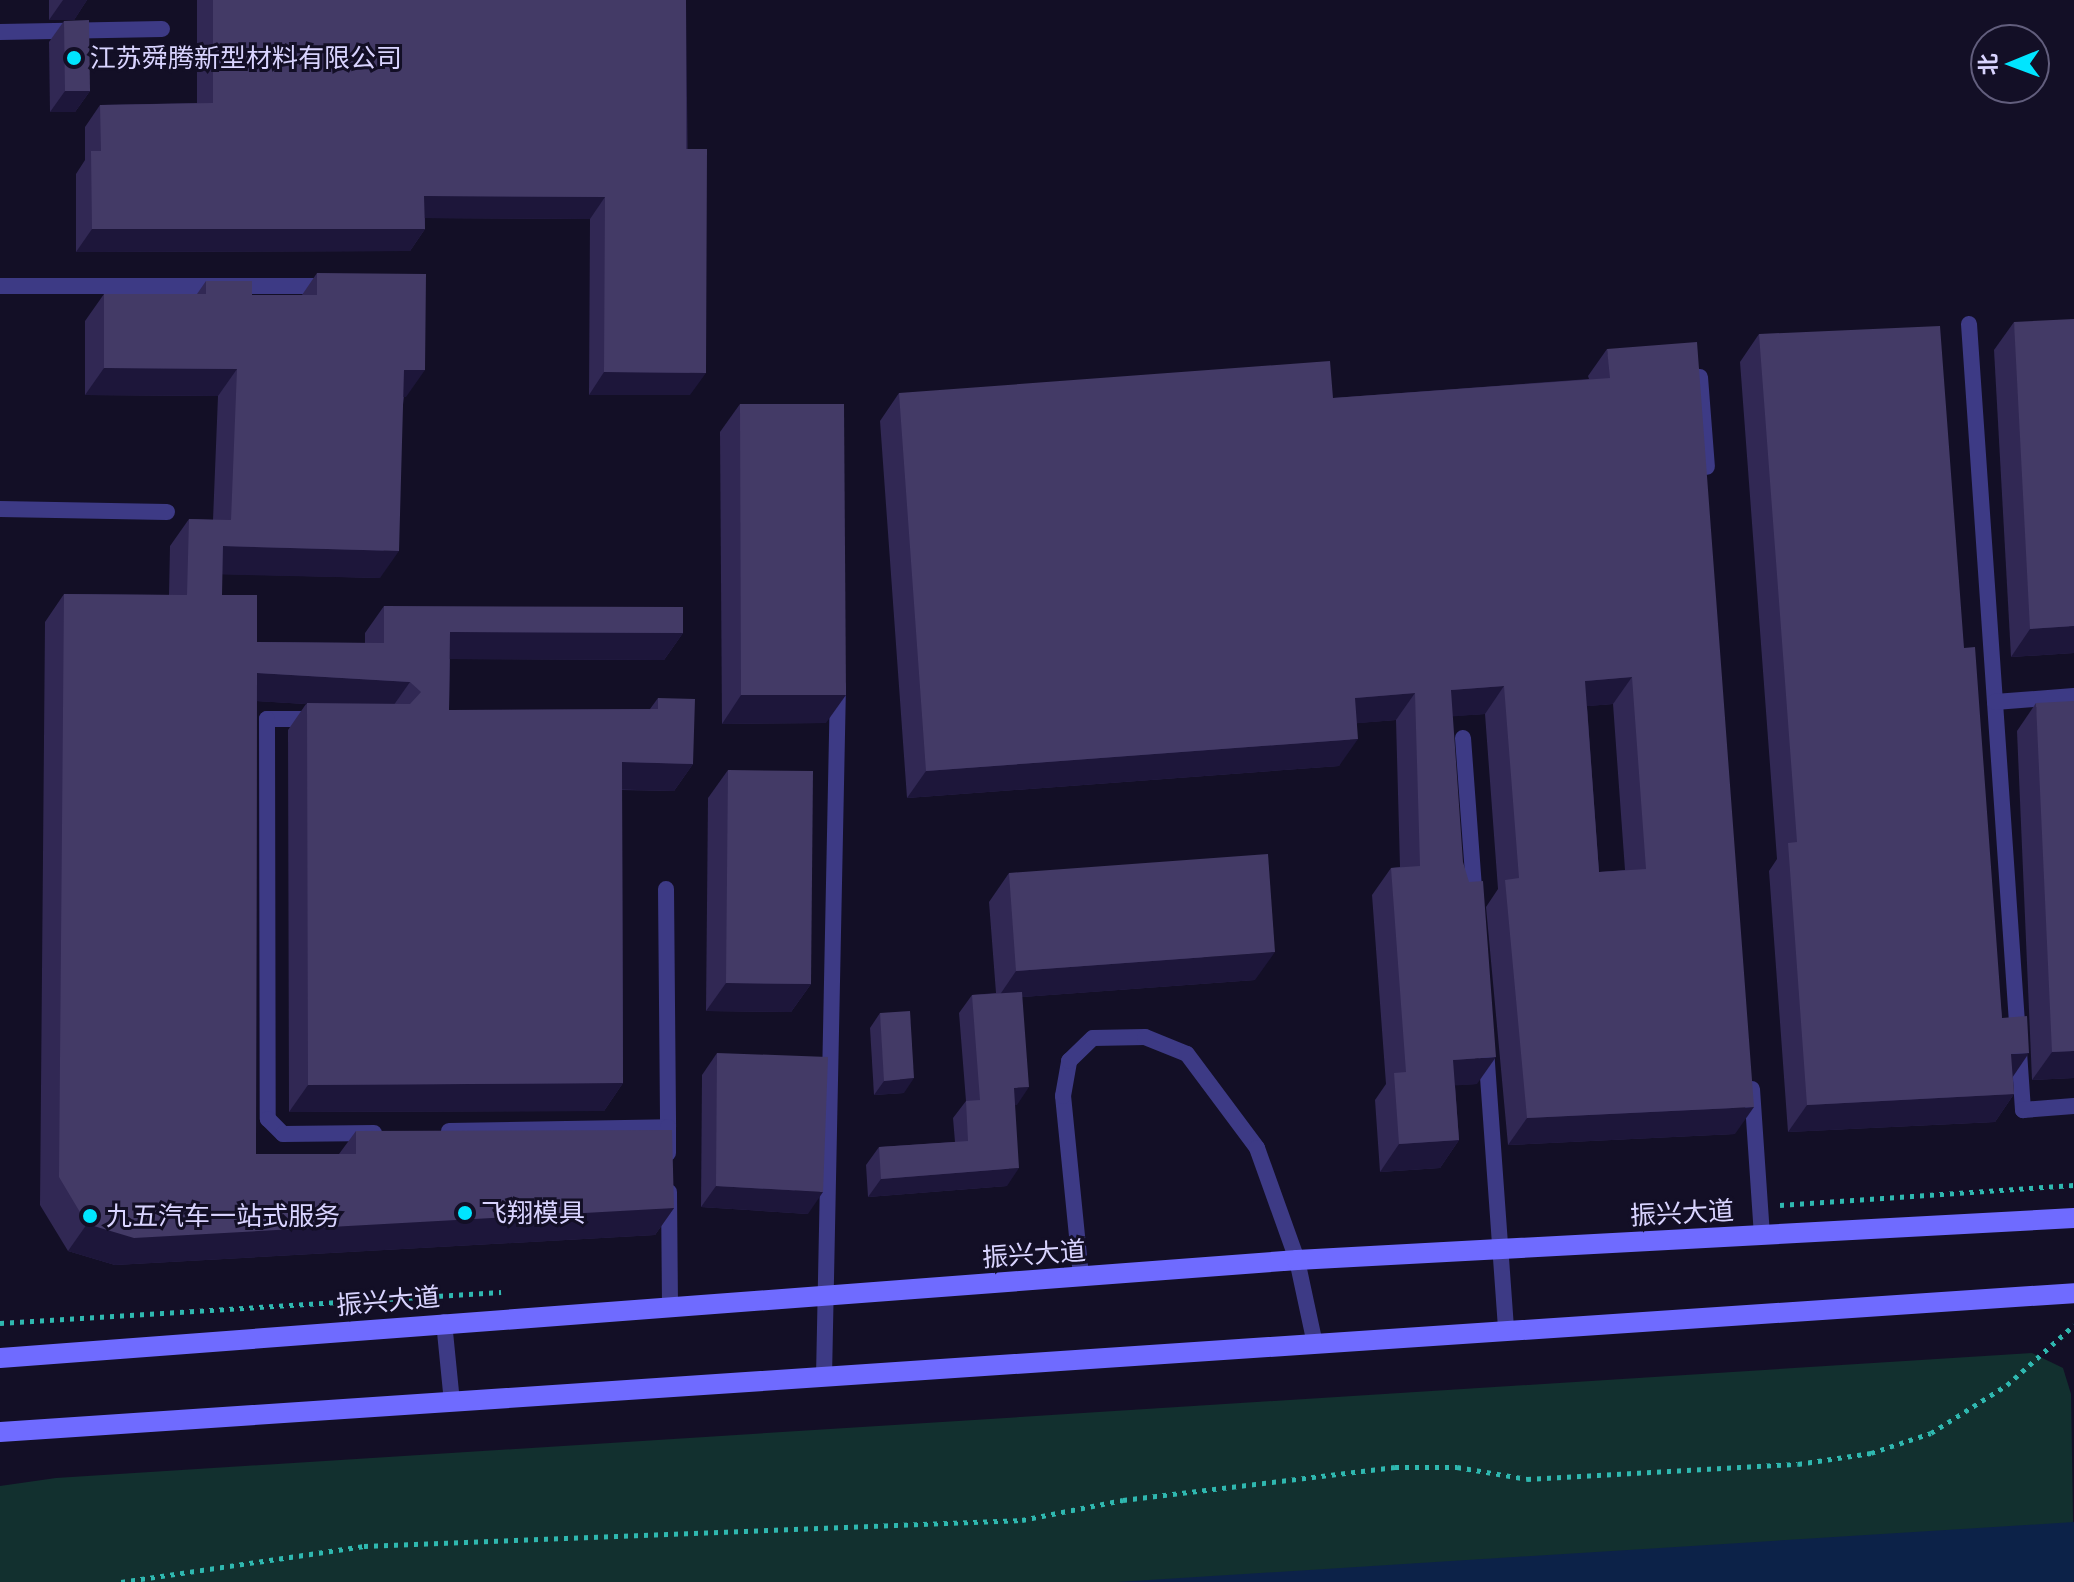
<!DOCTYPE html>
<html>
<head>
<meta charset="utf-8">
<style>
	body { margin:0 }
	#map { position:relative; width:2074px; height:1582px; overflow:hidden; background:#130f26; font-family:Lato,"Noto Sans SC",sans-serif }
	div>[style] { position:absolute }
	.green>* { inset:0; background:#12302f }
	.water>* { inset:0; background:#0c2248 }
	.path>* { height:5px; margin-top:-2.5px; transform-origin:0; background:repeating-linear-gradient(90deg,#2fb8b0 0 4px,transparent 0 10px) }
	.service>* { height:16px; margin:-8px; padding:0 8px; transform-origin:8px; border-radius:8px; background:#3d3a85 }
	.secondary>* { height:20px; margin:-10px; padding:0 10px; transform-origin:10px; border-radius:10px; background:#6f6bff }
	.wall>* { inset:0; background:#312854 }
	.shaded-wall>* { inset:0; background:#1d163a }
	.building>* { inset:0; background:#433a66 }
	.dots>* { width:22px; height:22px; translate:-50% -50%; box-sizing:border-box; border:4px solid #130f26; border-radius:50% }
	span { translate:-50% -50%; white-space:nowrap; text-align:center; line-height:1.15; -webkit-text-stroke:6px #130f26; paint-order:stroke }
	.poi-label { font-size:26px; color:#d9d4ff }
	.left { translate:0 -50%; text-align:left }
	.street-label { font-size:26px; color:#d9d4ff }
	.north { position:absolute; left:1970px; top:24px; width:80px; height:80px; box-sizing:border-box; background:#130f26; border:2px solid #625e7d; border-radius:50%; rotate:269deg; font-size:22px; font-weight:700; line-height:32px; text-align:center; color:#d9d4ff }
	.north::after { content:''; display:block; margin:auto; width:28px; height:36px; background:#00e5ff; clip-path:polygon(50% 0,100% 100%,50% 72%,0 100%) }
</style>
</head>
<body>
<div id="map">
	<div class="green">
		<i style="clip-path:polygon(2032px 1353px,2063px 1368px,2071px 1394px,2074px 1582px,0 1582px,0 1486px,56px 1478px)"></i>
	</div>
	<div class="water">
		<i style="clip-path:polygon(2074px 1522px,2074px 1582px,1117px 1582px)"></i>
	</div>
	<div class="path">
		<i style="left:1780px;top:1205px;width:295px;rotate:-3.9deg"></i>
		<i style="left:0;top:1323px;width:502px;rotate:-3.54deg"></i>
		<i style="left:121px;top:1582px;width:246px;rotate:-8.4deg"></i>
		<i style="left:364px;top:1546px;width:659px;rotate:-2.26deg"></i>
		<i style="left:1022px;top:1520px;width:103px;rotate:-11.2deg"></i>
		<i style="left:1123px;top:1500px;width:274px;rotate:-6.9deg"></i>
		<i style="left:1395px;top:1467px;width:62px"></i>
		<i style="left:1457px;top:1467px;width:71px;rotate:9.7deg"></i>
		<i style="left:1527px;top:1479px;width:271px;rotate:-3.2deg"></i>
		<i style="left:1798px;top:1464px;width:74px;rotate:-8.6deg"></i>
		<i style="left:1871px;top:1453px;width:63px;rotate:-18.4deg"></i>
		<i style="left:1931px;top:1433px;width:90px;rotate:-32.3deg"></i>
		<i style="left:2007px;top:1385px;width:90px;rotate:-41.8deg"></i>
	</div>
	<div class="service">
		<i style="left:0;top:32px;width:162px;rotate:-1.1deg"></i>
		<i style="left:0;top:286px;width:330px"></i>
		<i style="left:1969px;top:324px;width:788px;rotate:86.07deg"></i>
		<i style="left:2023px;top:1110px;width:51px;rotate:-4.5deg"></i>
		<i style="left:1700px;top:377px;width:90px;rotate:85.6deg"></i>
		<i style="left:0;top:509px;width:167px;rotate:1deg"></i>
		<i style="left:1995px;top:702px;width:79px;rotate:-4.3deg"></i>
		<i style="left:316px;top:719px;width:49px;rotate:180deg"></i>
		<i style="left:267px;top:719px;width:400px;rotate:89.9deg"></i>
		<i style="left:268px;top:1119px;width:21px;rotate:45deg"></i>
		<i style="left:283px;top:1134px;width:91px;rotate:-0.6deg"></i>
		<i style="left:1463px;top:738px;width:165px;rotate:85.8deg"></i>
		<i style="left:666px;top:889px;width:238px;rotate:89.5deg"></i>
		<i style="left:1486px;top:1049px;width:283px;rotate:85.9deg"></i>
		<i style="left:1752px;top:1089px;width:146px;rotate:86.1deg"></i>
		<i style="left:449px;top:1131px;width:219px;rotate:-1deg"></i>
		<i style="left:668px;top:1127px;width:26px;rotate:90deg"></i>
		<i style="left:669px;top:1192px;width:114px;rotate:89.5deg"></i>
		<i style="left:1081px;top:1276px;width:181px;rotate:-95.7deg"></i>
		<i style="left:1063px;top:1096px;width:36px;rotate:-80deg"></i>
		<i style="left:1069px;top:1061px;width:33px;rotate:-44deg"></i>
		<i style="left:1093px;top:1038px;width:52px;rotate:-1.1deg"></i>
		<i style="left:1145px;top:1037px;width:45px;rotate:22deg"></i>
		<i style="left:1187px;top:1054px;width:117px;rotate:53.3deg"></i>
		<i style="left:1257px;top:1148px;width:119px;rotate:70.3deg"></i>
		<i style="left:1297px;top:1260px;width:86px;rotate:77.9deg"></i>
		<i style="left:444px;top:1322px;width:80px;rotate:84.3deg"></i>
		<i style="left:824px;top:1377px;width:690px;rotate:-88.84deg"></i>
	</div>
	<div class="secondary">
		<i style="left:0;top:1358px;width:1301px;rotate:-4.32deg"></i>
		<i style="left:1297px;top:1260px;width:778px;rotate:-3.09deg"></i>
		<i style="left:0;top:1432px;width:2079px;rotate:-3.83deg"></i>
	</div>
	<div class="wall">
		<i style="clip-path:polygon(49px 0,87px 0,74px 20px,49px 20px)"></i>
		<i style="clip-path:polygon(197px 0,686px 0,690px 395px,589px 395px,590px 219px,425px 218px,425px 229px,410px 251px,76px 252px,76px 174px,85px 160px,85px 127px,100px 105px,197px 103px)"></i>
		<i style="clip-path:polygon(64px 21px,90px 91px,75px 112px,50px 112px,49px 42px)"></i>
		<i style="clip-path:polygon(317px 273px,406px 397px,404px 397px,380px 578px,222px 574px,222px 595px,257px 642px,365px 643px,365px 633px,384px 606px,683px 633px,664px 660px,450px 659px,449px 710px,650px 709px,658px 698px,693px 764px,674px 791px,622px 790px,623px 1083px,604px 1111px,289px 1112px,288px 730px,306px 704px,257px 701px,256px 1154px,339px 1154px,356px 1131px,674px 1208px,655px 1235px,115px 1265px,68px 1251px,40px 1205px,45px 622px,64px 594px,169px 595px,170px 546px,189px 519px,213px 520px,218px 396px,85px 395px,85px 321px,104px 294px,197px 294px,206px 281px,252px 295px,302px 295px)"></i>
		<i style="clip-path:polygon(2014px 322px,2074px 653px,2011px 657px,1994px 350px)"></i>
		<i style="clip-path:polygon(1759px 334px,1964px 648px,2002px 1018px,2013px 1077px,2014px 1094px,1995px 1122px,1788px 1132px,1769px 871px,1777px 859px,1740px 362px)"></i>
		<i style="clip-path:polygon(evenodd,1607px 349px,1735px 1134px,1508px 1145px,1486px 907px,1498px 889px,1485px 714px,1452px 716px,1477px 1084px,1455px 1085px,1459px 1140px,1440px 1168px,1380px 1172px,1375px 1100px,1386px 1084px,1372px 895px,1391px 868px,1400px 867px,1396px 720px,1357px 723px,1339px 766px,907px 798px,880px 421px,899px 393px,1333px 398px,1589px 379px,1588px 376px,1607px 349px,1613px 704px,1625px 870px,1599px 872px,1587px 706px,1613px 704px)"></i>
		<i style="clip-path:polygon(740px 404px,826px 723px,722px 724px,720px 432px)"></i>
		<i style="clip-path:polygon(2036px 703px,2074px 1078px,2032px 1080px,2017px 731px)"></i>
		<i style="clip-path:polygon(728px 770px,811px 984px,791px 1012px,706px 1011px,708px 798px)"></i>
		<i style="clip-path:polygon(1009px 873px,1255px 980px,1022px 997px,1017px 1105px,1015px 1105px,1007px 1186px,868px 1197px,866px 1165px,879px 1147px,955px 1142px,953px 1118px,966px 1101px,959px 1013px,972px 995px,996px 993px,989px 902px)"></i>
		<i style="clip-path:polygon(880px 1013px,904px 1093px,874px 1095px,870px 1028px)"></i>
		<i style="clip-path:polygon(717px 1053px,808px 1214px,701px 1207px,702px 1075px)"></i>
	</div>
	<div class="shaded-wall">
		<i style="clip-path:polygon(63px 0,87px 0,74px 20px,49px 20px)"></i>
		<i style="clip-path:polygon(65px 91px,90px 91px,75px 112px,50px 112px)"></i>
		<i style="clip-path:polygon(424px 196px,605px 197px,590px 219px,409px 218px)"></i>
		<i style="clip-path:polygon(92px 229px,425px 229px,410px 251px,76px 252px)"></i>
		<i style="clip-path:polygon(104px 368px,237px 369px,218px 396px,85px 395px)"></i>
		<i style="clip-path:polygon(404px 370px,425px 370px,406px 397px,385px 397px)"></i>
		<i style="clip-path:polygon(604px 372px,706px 373px,690px 395px,589px 395px)"></i>
		<i style="clip-path:polygon(223px 546px,399px 551px,380px 578px,204px 574px)"></i>
		<i style="clip-path:polygon(2074px 626px,2074px 653px,2011px 657px,2030px 629px)"></i>
		<i style="clip-path:polygon(450px 632px,683px 633px,664px 660px,431px 659px)"></i>
		<i style="clip-path:polygon(257px 673px,410px 682px,391px 709px,238px 700px)"></i>
		<i style="clip-path:polygon(1632px 677px,1613px 704px,1566px 708px,1585px 681px)"></i>
		<i style="clip-path:polygon(1504px 686px,1485px 714px,1432px 718px,1451px 690px)"></i>
		<i style="clip-path:polygon(1415px 693px,1396px 720px,1336px 725px,1355px 698px)"></i>
		<i style="clip-path:polygon(741px 695px,846px 695px,826px 723px,722px 724px)"></i>
		<i style="clip-path:polygon(1358px 739px,1339px 766px,907px 798px,926px 771px)"></i>
		<i style="clip-path:polygon(622px 762px,693px 764px,674px 791px,603px 789px)"></i>
		<i style="clip-path:polygon(1275px 952px,1255px 980px,997px 999px,1016px 971px)"></i>
		<i style="clip-path:polygon(726px 983px,811px 984px,791px 1012px,706px 1011px)"></i>
		<i style="clip-path:polygon(2074px 1051px,2074px 1078px,2032px 1080px,2052px 1052px)"></i>
		<i style="clip-path:polygon(2029px 1053px,2010px 1081px,2011px 1054px)"></i>
		<i style="clip-path:polygon(1496px 1057px,1477px 1084px,1434px 1087px,1453px 1060px)"></i>
		<i style="clip-path:polygon(914px 1078px,904px 1093px,874px 1095px,884px 1081px)"></i>
		<i style="clip-path:polygon(623px 1083px,604px 1111px,289px 1112px,308px 1085px)"></i>
		<i style="clip-path:polygon(1029px 1087px,1017px 1105px,1001px 1106px,1014px 1088px)"></i>
		<i style="clip-path:polygon(2014px 1094px,1995px 1122px,1788px 1132px,1807px 1105px)"></i>
		<i style="clip-path:polygon(1754px 1107px,1735px 1134px,1508px 1145px,1527px 1118px)"></i>
		<i style="clip-path:polygon(1459px 1140px,1440px 1168px,1380px 1172px,1399px 1144px)"></i>
		<i style="clip-path:polygon(1019px 1168px,1007px 1186px,868px 1197px,881px 1179px)"></i>
		<i style="clip-path:polygon(716px 1186px,823px 1192px,808px 1214px,701px 1207px)"></i>
		<i style="clip-path:polygon(674px 1208px,655px 1235px,115px 1265px,68px 1251px,87px 1224px)"></i>
	</div>
	<div class="building">
		<i style="clip-path:polygon(213px 0,686px 0,686px 149px,707px 149px,706px 373px,604px 372px,605px 197px,424px 196px,425px 229px,92px 229px,91px 151px,101px 151px,100px 105px,213px 103px)"></i>
		<i style="clip-path:polygon(89px 20px,90px 91px,65px 91px,64px 21px)"></i>
		<i style="clip-path:polygon(317px 273px,426px 274px,425px 370px,404px 370px,399px 551px,223px 546px,222px 595px,257px 595px,257px 642px,384px 643px,384px 606px,683px 607px,683px 633px,450px 632px,449px 710px,658px 709px,658px 698px,695px 699px,693px 764px,622px 762px,623px 1083px,308px 1085px,307px 703px,410px 704px,421px 692px,410px 682px,257px 673px,256px 1154px,356px 1154px,356px 1131px,672px 1130px,674px 1208px,134px 1238px,87px 1224px,59px 1177px,64px 594px,187px 595px,189px 519px,231px 520px,237px 369px,104px 368px,104px 294px,206px 294px,206px 281px,252px 281px,252px 295px,317px 295px)"></i>
		<i style="clip-path:polygon(2074px 319px,2074px 626px,2030px 629px,2014px 322px)"></i>
		<i style="clip-path:polygon(1940px 326px,1964px 648px,1975px 647px,2002px 1018px,2027px 1016px,2029px 1053px,2011px 1054px,2014px 1094px,1807px 1105px,1788px 843px,1797px 842px,1759px 334px)"></i>
		<i style="clip-path:polygon(evenodd,1697px 342px,1754px 1107px,1527px 1118px,1505px 880px,1519px 878px,1504px 686px,1451px 690px,1463px 862px,1469px 882px,1483px 881px,1496px 1057px,1453px 1060px,1459px 1140px,1399px 1144px,1394px 1073px,1406px 1072px,1391px 868px,1420px 866px,1415px 693px,1355px 698px,1358px 739px,926px 771px,899px 393px,1330px 361px,1333px 398px,1610px 378px,1607px 349px,1697px 342px,1632px 677px,1646px 869px,1599px 872px,1585px 681px,1632px 677px)"></i>
		<i style="clip-path:polygon(740px 404px,844px 404px,846px 695px,741px 695px)"></i>
		<i style="clip-path:polygon(2074px 701px,2074px 1051px,2052px 1052px,2036px 703px)"></i>
		<i style="clip-path:polygon(728px 770px,813px 771px,811px 984px,726px 983px)"></i>
		<i style="clip-path:polygon(1268px 854px,1275px 952px,1016px 971px,1009px 873px)"></i>
		<i style="clip-path:polygon(1022px 992px,1029px 1087px,1014px 1088px,1019px 1168px,881px 1179px,879px 1147px,968px 1141px,966px 1101px,980px 1100px,972px 995px)"></i>
		<i style="clip-path:polygon(910px 1011px,914px 1078px,884px 1081px,880px 1013px)"></i>
		<i style="clip-path:polygon(717px 1053px,828px 1057px,823px 1192px,716px 1186px)"></i>
	</div>
	<div class="dots">
		<i style="left:74px;top:58px;background:#00e5ff"></i>
		<i style="left:465px;top:1213px;background:#00e5ff"></i>
		<i style="left:90px;top:1216px;background:#00e5ff"></i>
	</div>
	<div class="poi-label">
		<span class="left" style="left:90px;top:58px">江苏舜腾新型材料有限公司</span>
		<span class="left" style="left:481px;top:1213px">飞翔模具</span>
		<span class="left" style="left:106px;top:1216px">九五汽车一站式服务</span>
	</div>
	<div class="street-label">
		<span style="left:1682px;top:1213px;rotate:-3deg">振兴大道</span>
		<span style="left:1034px;top:1254px;rotate:-4deg">振兴大道</span>
		<span style="left:388px;top:1301px;rotate:-5deg">振兴大道</span>
	</div>
	<div class="north">北</div>
</div>
</body>
</html>
